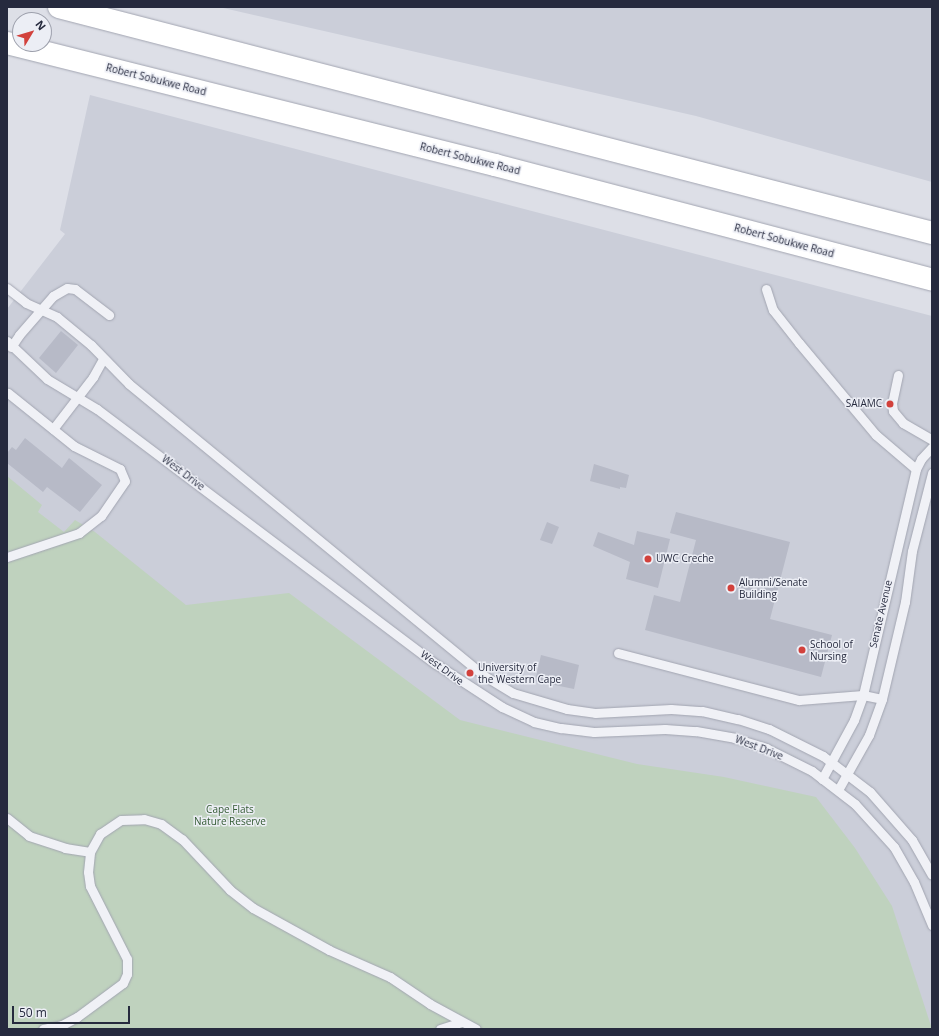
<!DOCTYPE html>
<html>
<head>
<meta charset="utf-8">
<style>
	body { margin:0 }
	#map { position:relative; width:939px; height:1036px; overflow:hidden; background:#dddfe7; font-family:"Open Sans",sans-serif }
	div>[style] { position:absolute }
	.built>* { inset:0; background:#cbced9 }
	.green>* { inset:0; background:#bfd2be }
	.building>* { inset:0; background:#b7bac7 }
	.roads { filter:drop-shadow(0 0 1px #a2a5b1) drop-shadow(0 0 1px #a2a5b1) }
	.lane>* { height:9px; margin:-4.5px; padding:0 4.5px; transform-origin:4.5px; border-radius:4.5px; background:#f0f1f6 }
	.primary>* { height:22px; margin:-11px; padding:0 11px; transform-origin:11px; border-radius:11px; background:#fff }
	.dots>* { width:11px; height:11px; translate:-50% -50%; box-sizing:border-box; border:2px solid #eceef5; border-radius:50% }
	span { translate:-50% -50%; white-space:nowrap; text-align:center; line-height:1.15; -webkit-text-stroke:3px #eceef5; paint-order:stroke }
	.street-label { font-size:10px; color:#262a3e }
	.poi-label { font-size:10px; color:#262a3e }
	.right { translate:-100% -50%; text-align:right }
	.left { translate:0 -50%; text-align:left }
	.park-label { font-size:10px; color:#335a33 }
	.frame { position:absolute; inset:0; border:8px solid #262a3e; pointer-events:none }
	.north { position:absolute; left:12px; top:12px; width:40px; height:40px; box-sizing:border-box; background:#eceef5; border:1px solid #9da0ac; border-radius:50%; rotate:52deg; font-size:11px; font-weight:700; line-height:16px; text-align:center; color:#262a3e }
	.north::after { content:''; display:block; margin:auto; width:14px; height:18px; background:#d2413c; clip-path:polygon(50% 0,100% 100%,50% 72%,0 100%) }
	.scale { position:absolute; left:12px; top:1006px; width:118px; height:18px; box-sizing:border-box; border:2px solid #262a3e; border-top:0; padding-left:5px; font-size:12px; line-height:14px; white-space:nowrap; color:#262a3e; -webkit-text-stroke:3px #eceef5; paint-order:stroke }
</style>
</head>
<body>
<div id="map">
	<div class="built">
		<i style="clip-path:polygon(219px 7px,932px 7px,932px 182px,696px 116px)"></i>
		<i style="clip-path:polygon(90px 95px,932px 316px,932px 1029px,7px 1029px,7px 309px,65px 234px,60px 230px)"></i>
	</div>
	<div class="green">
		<i style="clip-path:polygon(7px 476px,42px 505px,38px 512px,64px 532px,75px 520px,95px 532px,186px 605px,289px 593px,460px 720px,637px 764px,724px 777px,816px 797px,855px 848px,892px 906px,932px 1029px,7px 1029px)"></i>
	</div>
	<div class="building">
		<i style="clip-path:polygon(61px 331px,78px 345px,56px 373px,39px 358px)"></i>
		<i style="clip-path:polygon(25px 438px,62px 468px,69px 458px,102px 485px,80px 512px,47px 487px,43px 492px,7px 463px,7px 453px,12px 447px,16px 450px)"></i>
		<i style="clip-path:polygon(594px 464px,629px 475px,626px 488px,620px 487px,620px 489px,590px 481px)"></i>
		<i style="clip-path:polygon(676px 512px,790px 542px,770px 619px,832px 635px,821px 677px,645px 630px,654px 595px,680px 602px,696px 540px,670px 533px)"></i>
		<i style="clip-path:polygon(547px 522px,559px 527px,552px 544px,540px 540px)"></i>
		<i style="clip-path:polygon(637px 531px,670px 539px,658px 588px,626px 579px,630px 562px,593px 546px,598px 532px,634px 545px)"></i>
		<i style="clip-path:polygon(541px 655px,579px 665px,574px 689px,535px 681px)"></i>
	</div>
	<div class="roads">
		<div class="lane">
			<i style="left:7px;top:288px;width:24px;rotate:38deg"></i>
			<i style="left:26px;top:303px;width:34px;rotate:24deg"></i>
			<i style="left:57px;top:317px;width:44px;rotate:39.5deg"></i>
			<i style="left:91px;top:345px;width:54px;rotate:45.7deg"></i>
			<i style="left:129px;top:384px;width:458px;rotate:39.4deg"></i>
			<i style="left:483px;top:675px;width:35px;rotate:31deg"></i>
			<i style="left:513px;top:693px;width:56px;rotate:16.5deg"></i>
			<i style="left:567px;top:709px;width:28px;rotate:8deg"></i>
			<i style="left:595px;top:713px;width:76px;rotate:-3deg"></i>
			<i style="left:671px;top:709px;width:31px;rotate:4deg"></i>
			<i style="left:702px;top:711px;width:37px;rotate:13deg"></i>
			<i style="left:738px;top:719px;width:33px;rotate:18deg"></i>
			<i style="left:769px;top:729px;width:60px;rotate:26.6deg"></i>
			<i style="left:823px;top:756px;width:59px;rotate:37.5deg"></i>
			<i style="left:870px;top:792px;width:64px;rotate:48.8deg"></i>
			<i style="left:912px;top:840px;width:40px;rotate:60.3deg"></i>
			<i style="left:766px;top:289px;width:22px;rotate:72deg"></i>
			<i style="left:773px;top:310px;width:42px;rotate:51.8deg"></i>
			<i style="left:799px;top:343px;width:120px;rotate:50.1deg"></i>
			<i style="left:876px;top:435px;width:52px;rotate:40.4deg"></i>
			<i style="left:7px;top:341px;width:55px;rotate:43.5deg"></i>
			<i style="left:47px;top:379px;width:58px;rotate:31deg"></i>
			<i style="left:97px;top:409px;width:424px;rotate:37deg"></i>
			<i style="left:436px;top:664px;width:79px;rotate:33.1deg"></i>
			<i style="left:502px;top:707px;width:35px;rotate:25deg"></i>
			<i style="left:534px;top:722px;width:28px;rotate:13deg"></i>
			<i style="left:561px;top:728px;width:33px;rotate:7deg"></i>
			<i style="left:594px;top:732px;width:71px;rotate:-2.4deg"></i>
			<i style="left:665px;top:729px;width:31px;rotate:4deg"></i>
			<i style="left:696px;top:731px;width:39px;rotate:10deg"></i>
			<i style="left:734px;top:738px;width:34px;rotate:17deg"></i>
			<i style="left:766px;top:748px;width:51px;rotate:26.6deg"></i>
			<i style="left:812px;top:771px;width:54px;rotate:37.5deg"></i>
			<i style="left:855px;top:804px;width:58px;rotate:47.8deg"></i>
			<i style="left:894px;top:847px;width:40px;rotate:60.3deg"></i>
			<i style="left:914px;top:882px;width:47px;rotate:67.3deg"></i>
			<i style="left:11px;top:347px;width:14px;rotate:-56deg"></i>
			<i style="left:19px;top:335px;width:52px;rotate:-48.9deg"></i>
			<i style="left:53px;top:296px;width:16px;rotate:-30deg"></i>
			<i style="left:67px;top:288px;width:8px;rotate:7deg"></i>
			<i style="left:75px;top:289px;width:43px;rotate:37.4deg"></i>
			<i style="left:898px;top:375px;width:29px;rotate:102deg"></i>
			<i style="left:892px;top:403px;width:8px;rotate:83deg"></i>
			<i style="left:893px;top:411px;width:16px;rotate:50deg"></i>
			<i style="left:903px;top:423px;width:34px;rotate:30deg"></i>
			<i style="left:53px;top:429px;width:66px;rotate:-52.4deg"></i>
			<i style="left:93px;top:377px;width:21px;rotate:-61deg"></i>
			<i style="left:7px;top:557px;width:76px;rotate:-18.4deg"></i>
			<i style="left:79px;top:533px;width:28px;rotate:-38deg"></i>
			<i style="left:101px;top:516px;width:42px;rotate:-55.6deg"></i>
			<i style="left:125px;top:481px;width:13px;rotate:-113deg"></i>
			<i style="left:120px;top:469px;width:51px;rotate:-153.4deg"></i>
			<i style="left:74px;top:446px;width:85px;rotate:-141.2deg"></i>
			<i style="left:618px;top:653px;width:187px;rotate:14.6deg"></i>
			<i style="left:799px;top:700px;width:64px;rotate:-4.5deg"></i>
			<i style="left:863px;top:695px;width:19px;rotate:12deg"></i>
			<i style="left:822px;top:779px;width:67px;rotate:-61.5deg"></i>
			<i style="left:854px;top:720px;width:27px;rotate:-70deg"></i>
			<i style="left:863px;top:695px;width:232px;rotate:-76.8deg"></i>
			<i style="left:916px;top:469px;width:11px;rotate:-63deg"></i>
			<i style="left:921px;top:459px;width:16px;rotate:-47deg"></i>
			<i style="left:838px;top:790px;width:63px;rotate:-60.6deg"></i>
			<i style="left:869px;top:735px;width:38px;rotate:-70deg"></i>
			<i style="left:882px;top:699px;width:100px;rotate:-76.7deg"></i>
			<i style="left:905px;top:602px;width:51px;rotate:-82.2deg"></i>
			<i style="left:912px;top:551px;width:81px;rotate:-75.6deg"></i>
			<i style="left:7px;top:818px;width:28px;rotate:39deg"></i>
			<i style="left:29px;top:836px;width:38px;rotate:18deg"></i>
			<i style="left:65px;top:848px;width:25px;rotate:9deg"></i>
			<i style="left:90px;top:852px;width:21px;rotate:-61deg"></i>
			<i style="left:100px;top:834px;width:25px;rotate:-34deg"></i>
			<i style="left:121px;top:820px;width:23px;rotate:-2deg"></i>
			<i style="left:144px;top:819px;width:18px;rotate:16deg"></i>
			<i style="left:161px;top:824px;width:26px;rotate:36deg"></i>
			<i style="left:182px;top:839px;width:70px;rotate:46.7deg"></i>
			<i style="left:230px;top:890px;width:29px;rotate:38deg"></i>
			<i style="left:253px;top:908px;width:87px;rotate:28.9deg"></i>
			<i style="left:329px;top:950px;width:67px;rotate:23.9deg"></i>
			<i style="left:390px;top:977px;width:48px;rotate:34deg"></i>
			<i style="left:430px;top:1004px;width:52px;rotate:28.5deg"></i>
			<i style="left:43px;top:1029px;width:19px;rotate:-12deg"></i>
			<i style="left:62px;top:1025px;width:17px;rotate:-28deg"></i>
			<i style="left:77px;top:1017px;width:57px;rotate:-36.5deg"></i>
			<i style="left:123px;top:983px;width:10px;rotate:-66deg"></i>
			<i style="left:127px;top:974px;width:15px;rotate:-90deg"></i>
			<i style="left:127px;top:959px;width:82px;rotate:-116.9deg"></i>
			<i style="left:90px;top:886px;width:14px;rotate:-98deg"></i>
			<i style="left:88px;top:872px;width:20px;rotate:-84deg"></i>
			<i style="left:440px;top:1029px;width:22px;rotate:-18deg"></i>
		</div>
		<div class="primary">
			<i style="left:59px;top:7px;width:902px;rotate:14.51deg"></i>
			<i style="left:7px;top:43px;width:503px;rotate:14.04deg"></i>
			<i style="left:495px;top:165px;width:452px;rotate:14.7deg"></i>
		</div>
	</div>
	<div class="dots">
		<i style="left:890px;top:404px;background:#d2413c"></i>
		<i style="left:648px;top:559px;background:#d2413c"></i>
		<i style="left:731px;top:588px;background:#d2413c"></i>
		<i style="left:802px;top:650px;background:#d2413c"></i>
		<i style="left:470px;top:673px;background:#d2413c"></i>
	</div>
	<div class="street-label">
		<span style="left:156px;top:80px;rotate:14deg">Robert Sobukwe Road</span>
		<span style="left:470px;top:159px;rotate:14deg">Robert Sobukwe Road</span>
		<span style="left:784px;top:241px;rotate:15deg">Robert Sobukwe Road</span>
		<span style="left:183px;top:473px;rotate:37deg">West Drive</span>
		<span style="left:881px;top:614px;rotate:-77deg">Senate Avenue</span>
		<span style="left:442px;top:668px;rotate:36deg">West Drive</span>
		<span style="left:759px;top:748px;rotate:21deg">West Drive</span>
	</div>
	<div class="poi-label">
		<span class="right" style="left:882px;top:404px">SAIAMC</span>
		<span class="left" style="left:656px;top:559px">UWC Creche</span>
		<span class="left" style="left:739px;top:588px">Alumni/Senate<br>Building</span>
		<span class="left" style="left:810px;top:650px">School of<br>Nursing</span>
		<span class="left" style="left:478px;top:673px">University of<br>the Western Cape</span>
	</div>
	<div class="park-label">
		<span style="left:230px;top:815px">Cape Flats<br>Nature Reserve</span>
	</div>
	<div class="frame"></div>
	<div class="north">N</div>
	<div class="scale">50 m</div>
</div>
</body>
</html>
